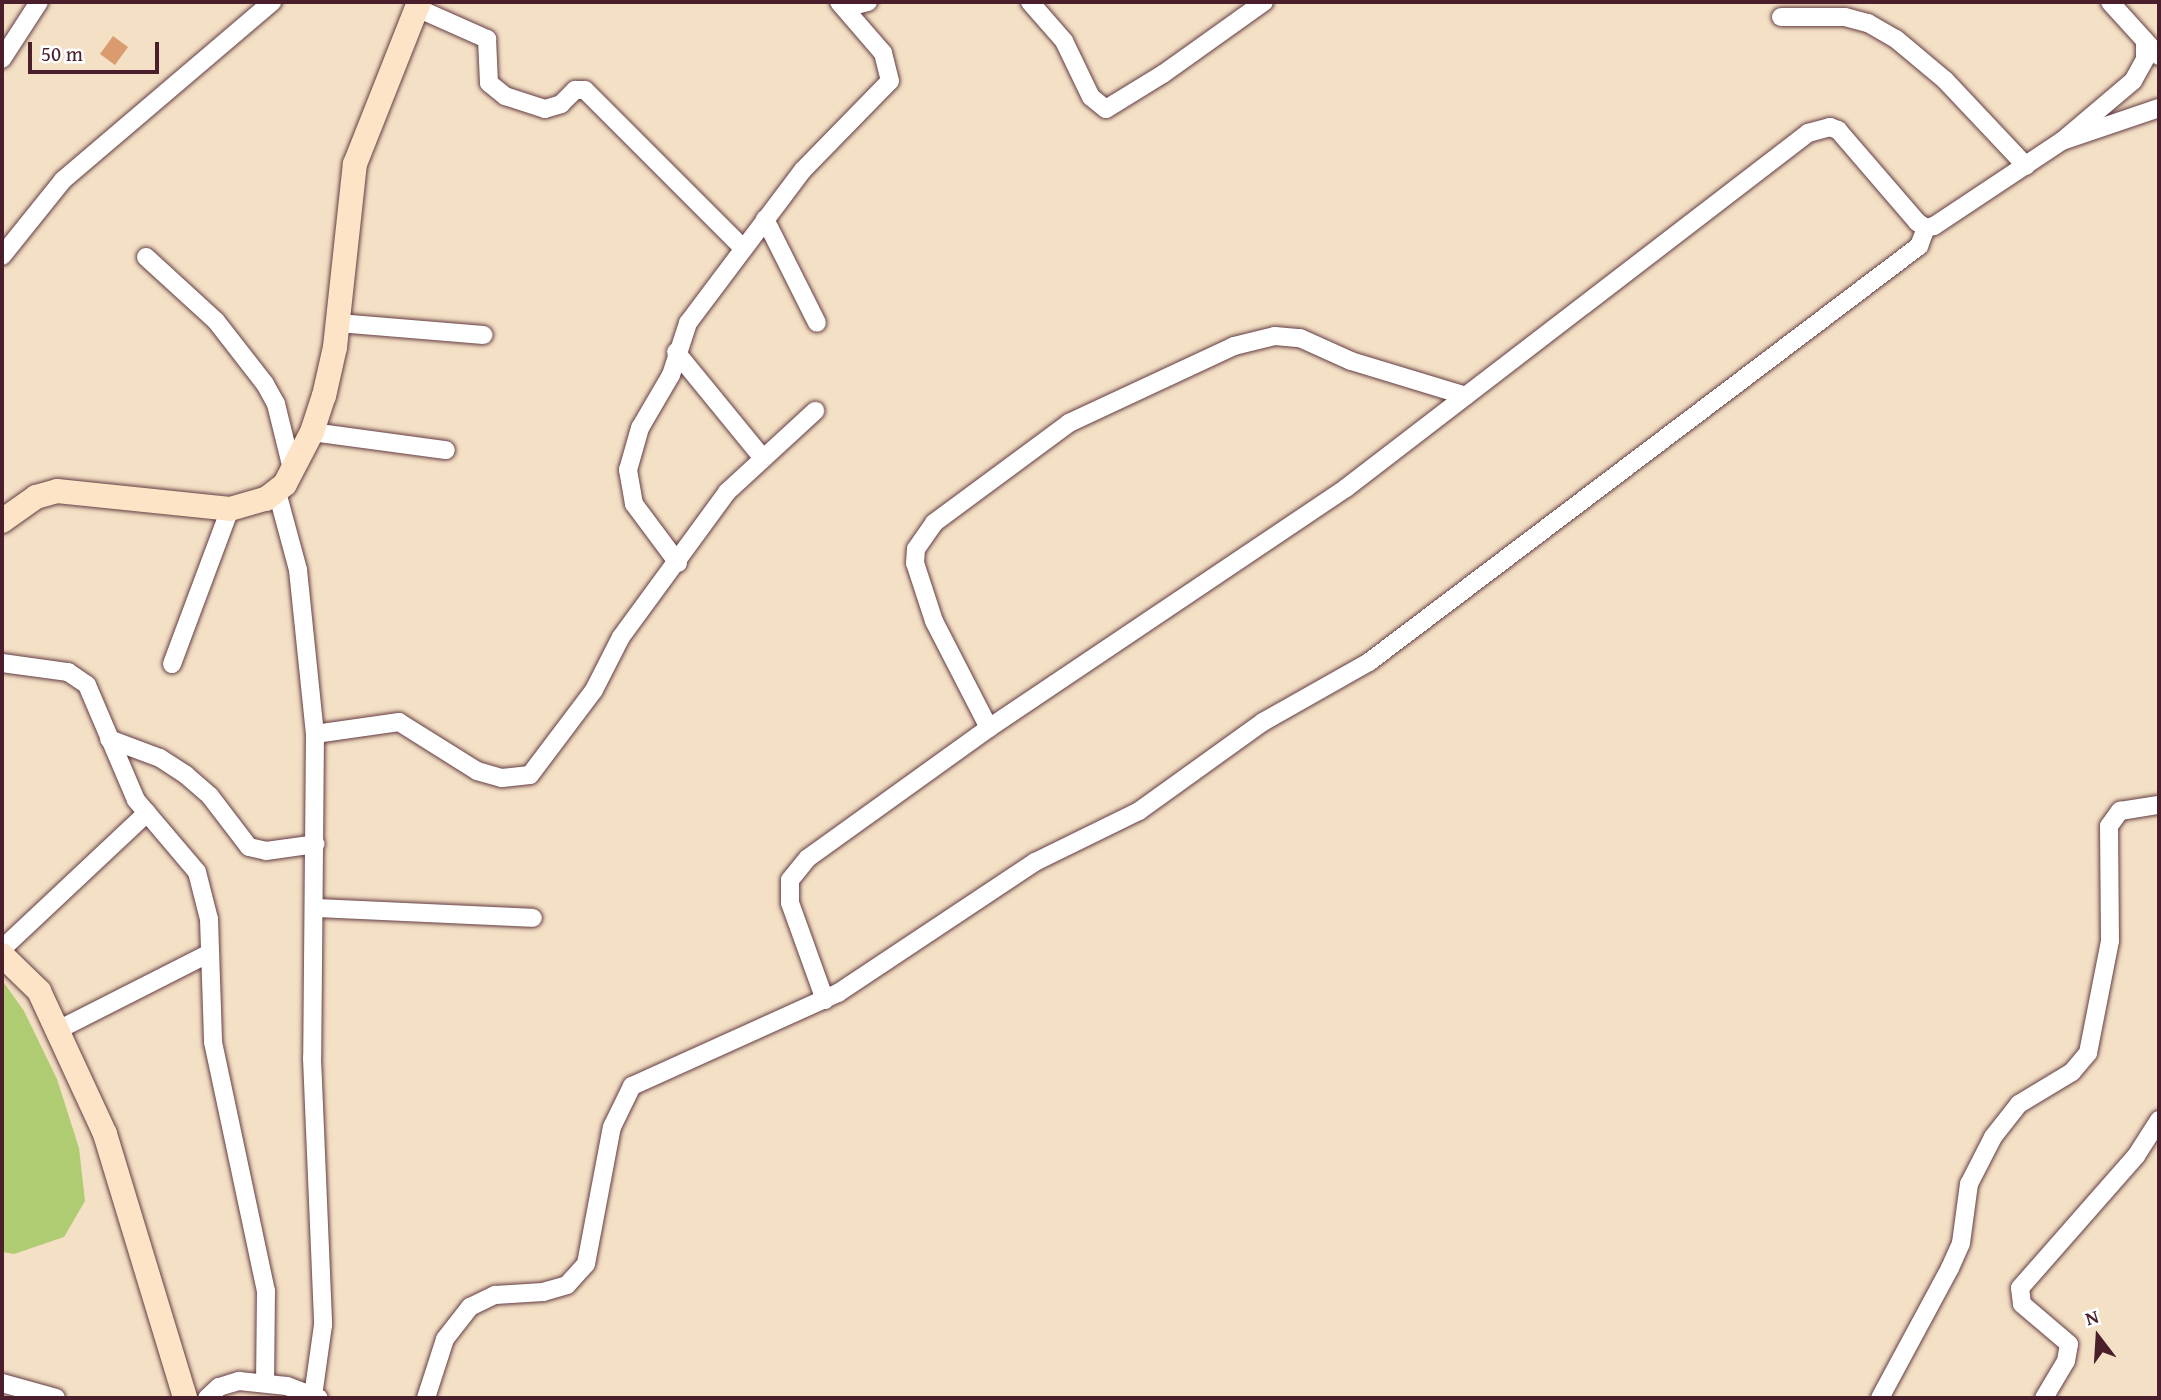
<!DOCTYPE html>
<html>
<head>
<meta charset="utf-8">
<style>
	body { margin:0 }
	#map { position:relative; width:2161px; height:1400px; overflow:hidden; background:#f4e0c5; font-family:"Gentium Book Plus",serif }
	div>[style] { position:absolute }
	.green>* { inset:0; background:#b0cc73 }
	.building>* { inset:0; background:#da9c6f }
	.roads { filter:drop-shadow(0 0 2px #643c42) drop-shadow(0 0 2px #643c42) }
	.street>* { height:18px; margin:-9px; padding:0 9px; transform-origin:9px; border-radius:9px; background:#fff }
	.secondary>* { height:24px; margin:-12px; padding:0 12px; transform-origin:12px; border-radius:12px; background:#fee4c6 }
	span { translate:-50% -50%; white-space:nowrap; text-align:center; line-height:1.15; -webkit-text-stroke:6px #fff; paint-order:stroke }
	.frame { position:absolute; inset:0; border:4px solid #4a1f2b; pointer-events:none }
	.north { position:absolute; left:2063px; top:1302px; width:70px; height:70px; -webkit-text-stroke:5px #fff; paint-order:stroke; rotate:343deg; font-size:19px; font-weight:700; line-height:28px; text-align:center; color:#4a1f2b }
	.north::after { content:''; display:block; margin:auto; width:24px; height:32px; background:#4a1f2b; clip-path:polygon(50% 0,100% 100%,50% 72%,0 100%) }
	.scale { position:absolute; left:28px; top:42px; width:131px; height:32px; box-sizing:border-box; border:4px solid #4a1f2b; border-top:0; padding-left:9px; font-size:21px; line-height:24px; white-space:nowrap; color:#4a1f2b; -webkit-text-stroke:5px #fff; paint-order:stroke }
</style>
</head>
<body>
<div id="map">
	<div class="green">
		<i style="clip-path:polygon(2px 980px,24px 1011px,57px 1079px,79px 1148px,85px 1201px,64px 1237px,14px 1254px,2px 1252px)"></i>
	</div>
	<div class="building">
		<i style="clip-path:polygon(113px 36px,128px 47px,115px 65px,100px 54px)"></i>
	</div>
	<div class="roads">
		<div class="street">
			<i style="left:1030px;top:2px;width:52px;rotate:48.9deg"></i>
			<i style="left:1064px;top:41px;width:62px;rotate:64.3deg"></i>
			<i style="left:1091px;top:97px;width:19px;rotate:39deg"></i>
			<i style="left:1106px;top:109px;width:67px;rotate:-31.6deg"></i>
			<i style="left:1163px;top:74px;width:124px;rotate:-35.5deg"></i>
			<i style="left:2110px;top:2px;width:73px;rotate:47.8deg"></i>
			<i style="left:417px;top:8px;width:77px;rotate:23.9deg"></i>
			<i style="left:487px;top:39px;width:44px;rotate:87.4deg"></i>
			<i style="left:489px;top:83px;width:21px;rotate:39deg"></i>
			<i style="left:505px;top:96px;width:42px;rotate:18deg"></i>
			<i style="left:545px;top:109px;width:17px;rotate:-17deg"></i>
			<i style="left:561px;top:104px;width:20px;rotate:-45deg"></i>
			<i style="left:575px;top:90px;width:10px"></i>
			<i style="left:585px;top:90px;width:223px;rotate:45deg"></i>
			<i style="left:845px;top:8px;width:24px;rotate:-15deg"></i>
			<i style="left:1781px;top:17px;width:64px"></i>
			<i style="left:1845px;top:17px;width:24px;rotate:15deg"></i>
			<i style="left:1868px;top:23px;width:32px;rotate:30deg"></i>
			<i style="left:1896px;top:39px;width:64px;rotate:39.9deg"></i>
			<i style="left:1945px;top:80px;width:118px;rotate:46.7deg"></i>
			<i style="left:2px;top:59px;width:68px;rotate:-57deg"></i>
			<i style="left:2062px;top:141px;width:102px;rotate:-18.8deg"></i>
			<i style="left:765px;top:219px;width:116px;rotate:63.4deg"></i>
			<i style="left:2px;top:256px;width:97px;rotate:-51.2deg"></i>
			<i style="left:63px;top:180px;width:275px;rotate:-40.4deg"></i>
			<i style="left:146px;top:257px;width:95px;rotate:42.4deg"></i>
			<i style="left:216px;top:321px;width:80px;rotate:52.1deg"></i>
			<i style="left:265px;top:384px;width:23px;rotate:61deg"></i>
			<i style="left:276px;top:404px;width:71px;rotate:76.2deg"></i>
			<i style="left:338px;top:323px;width:146px;rotate:4.7deg"></i>
			<i style="left:676px;top:352px;width:136px;rotate:50.7deg"></i>
			<i style="left:312px;top:432px;width:135px;rotate:7.7deg"></i>
			<i style="left:277px;top:492px;width:81px;rotate:74.9deg"></i>
			<i style="left:298px;top:570px;width:165px;rotate:84.1deg"></i>
			<i style="left:315px;top:734px;width:324px;rotate:90.5deg"></i>
			<i style="left:312px;top:1058px;width:267px;rotate:87.6deg"></i>
			<i style="left:323px;top:1325px;width:72px;rotate:98deg"></i>
			<i style="left:678px;top:563px;width:74px;rotate:-126.7deg"></i>
			<i style="left:634px;top:504px;width:35px;rotate:-100deg"></i>
			<i style="left:628px;top:470px;width:44px;rotate:-74.1deg"></i>
			<i style="left:640px;top:428px;width:61px;rotate:-59.7deg"></i>
			<i style="left:671px;top:375px;width:55px;rotate:-71.9deg"></i>
			<i style="left:688px;top:323px;width:191px;rotate:-53.1deg"></i>
			<i style="left:803px;top:170px;width:124px;rotate:-45.7deg"></i>
			<i style="left:890px;top:81px;width:29px;rotate:-104deg"></i>
			<i style="left:883px;top:53px;width:67px;rotate:-130.8deg"></i>
			<i style="left:2px;top:663px;width:67px;rotate:7.8deg"></i>
			<i style="left:68px;top:672px;width:23px;rotate:34deg"></i>
			<i style="left:87px;top:685px;width:125px;rotate:66.9deg"></i>
			<i style="left:136px;top:800px;width:94px;rotate:49.7deg"></i>
			<i style="left:197px;top:872px;width:49px;rotate:75.7deg"></i>
			<i style="left:209px;top:919px;width:123px;rotate:88.1deg"></i>
			<i style="left:213px;top:1042px;width:255px;rotate:78deg"></i>
			<i style="left:266px;top:1291px;width:90px;rotate:90.6deg"></i>
			<i style="left:172px;top:664px;width:165px;rotate:-69.5deg"></i>
			<i style="left:989px;top:728px;width:120px;rotate:-117.2deg"></i>
			<i style="left:934px;top:621px;width:61px;rotate:-108.1deg"></i>
			<i style="left:915px;top:563px;width:14px;rotate:-86deg"></i>
			<i style="left:916px;top:549px;width:32px;rotate:-55deg"></i>
			<i style="left:934px;top:523px;width:168px;rotate:-36.5deg"></i>
			<i style="left:1069px;top:423px;width:182px;rotate:-25deg"></i>
			<i style="left:1234px;top:346px;width:42px;rotate:-13.7deg"></i>
			<i style="left:1275px;top:336px;width:25px;rotate:5deg"></i>
			<i style="left:1300px;top:338px;width:56px;rotate:24.3deg"></i>
			<i style="left:1351px;top:361px;width:120px;rotate:16.9deg"></i>
			<i style="left:315px;top:734px;width:85px;rotate:-8.1deg"></i>
			<i style="left:399px;top:722px;width:92px;rotate:32.1deg"></i>
			<i style="left:477px;top:771px;width:26px;rotate:16deg"></i>
			<i style="left:502px;top:778px;width:28px;rotate:-6deg"></i>
			<i style="left:530px;top:775px;width:106px;rotate:-53deg"></i>
			<i style="left:594px;top:690px;width:59px;rotate:-63deg"></i>
			<i style="left:621px;top:637px;width:180px;rotate:-53.8deg"></i>
			<i style="left:727px;top:492px;width:120px;rotate:-42.6deg"></i>
			<i style="left:109px;top:739px;width:54px;rotate:20.4deg"></i>
			<i style="left:160px;top:758px;width:31px;rotate:33deg"></i>
			<i style="left:186px;top:775px;width:32px;rotate:41deg"></i>
			<i style="left:210px;top:796px;width:64px;rotate:52.6deg"></i>
			<i style="left:249px;top:847px;width:17px;rotate:13deg"></i>
			<i style="left:266px;top:851px;width:50px;rotate:-8deg"></i>
			<i style="left:315px;top:908px;width:218px;rotate:2.6deg"></i>
			<i style="left:2px;top:949px;width:199px;rotate:-43.2deg"></i>
			<i style="left:825px;top:1000px;width:103px;rotate:-109.8deg"></i>
			<i style="left:790px;top:903px;width:23px;rotate:-90deg"></i>
			<i style="left:790px;top:880px;width:28px;rotate:-51deg"></i>
			<i style="left:808px;top:858px;width:223px;rotate:-35.7deg"></i>
			<i style="left:989px;top:728px;width:430px;rotate:-33.9deg"></i>
			<i style="left:1346px;top:488px;width:583px;rotate:-37.54deg"></i>
			<i style="left:1808px;top:133px;width:23px;rotate:-15deg"></i>
			<i style="left:1830px;top:127px;width:9px;rotate:21deg"></i>
			<i style="left:1838px;top:130px;width:121px;rotate:49.3deg"></i>
			<i style="left:1917px;top:222px;width:11px;rotate:34deg"></i>
			<i style="left:1926px;top:228px;width:8px;rotate:-14deg"></i>
			<i style="left:1934px;top:226px;width:154px;rotate:-33.6deg"></i>
			<i style="left:2062px;top:141px;width:93px;rotate:-40.2deg"></i>
			<i style="left:2133px;top:81px;width:25px;rotate:-61deg"></i>
			<i style="left:2145px;top:59px;width:16px;rotate:-90deg"></i>
			<i style="left:58px;top:1030px;width:168px;rotate:-26.9deg"></i>
			<i style="left:2px;top:1383px;width:56px;rotate:15.5deg"></i>
			<i style="left:207px;top:1398px;width:16px;rotate:-43deg"></i>
			<i style="left:219px;top:1387px;width:21px;rotate:-17deg"></i>
			<i style="left:239px;top:1381px;width:48px;rotate:5.9deg"></i>
			<i style="left:287px;top:1386px;width:34px;rotate:21deg"></i>
			<i style="left:426px;top:1398px;width:62px;rotate:-72.1deg"></i>
			<i style="left:445px;top:1339px;width:41px;rotate:-52deg"></i>
			<i style="left:470px;top:1307px;width:28px;rotate:-26deg"></i>
			<i style="left:495px;top:1295px;width:48px;rotate:-3.6deg"></i>
			<i style="left:543px;top:1292px;width:25px;rotate:-16deg"></i>
			<i style="left:567px;top:1285px;width:28px;rotate:-48deg"></i>
			<i style="left:586px;top:1264px;width:139px;rotate:-79.3deg"></i>
			<i style="left:612px;top:1127px;width:46px;rotate:-64deg"></i>
			<i style="left:632px;top:1086px;width:226px;rotate:-24.3deg"></i>
			<i style="left:838px;top:993px;width:237px;rotate:-33.6deg"></i>
			<i style="left:1035px;top:862px;width:116px;rotate:-26.1deg"></i>
			<i style="left:1139px;top:811px;width:153px;rotate:-35.7deg"></i>
			<i style="left:1263px;top:722px;width:122px;rotate:-29.5deg"></i>
			<i style="left:1369px;top:662px;width:690px;rotate:-37.1deg"></i>
			<i style="left:1919px;top:246px;width:19px;rotate:-69deg"></i>
			<i style="left:1880px;top:1398px;width:148px;rotate:-61.7deg"></i>
			<i style="left:1950px;top:1268px;width:27px;rotate:-66deg"></i>
			<i style="left:1961px;top:1243px;width:60px;rotate:-82.3deg"></i>
			<i style="left:1969px;top:1184px;width:53px;rotate:-62.9deg"></i>
			<i style="left:1993px;top:1137px;width:42px;rotate:-51.8deg"></i>
			<i style="left:2019px;top:1104px;width:62px;rotate:-31.1deg"></i>
			<i style="left:2072px;top:1072px;width:25px;rotate:-50deg"></i>
			<i style="left:2088px;top:1053px;width:114px;rotate:-78.9deg"></i>
			<i style="left:2110px;top:941px;width:115px;rotate:-90.5deg"></i>
			<i style="left:2109px;top:826px;width:19px;rotate:-54deg"></i>
			<i style="left:2120px;top:811px;width:39px;rotate:-9deg"></i>
			<i style="left:2044px;top:1398px;width:43px;rotate:-59.3deg"></i>
			<i style="left:2066px;top:1361px;width:17px;rotate:-80deg"></i>
			<i style="left:2069px;top:1344px;width:62px;rotate:-139.6deg"></i>
			<i style="left:2022px;top:1304px;width:16px;rotate:-97deg"></i>
			<i style="left:2020px;top:1288px;width:176px;rotate:-48.7deg"></i>
			<i style="left:2136px;top:1156px;width:43px;rotate:-57.4deg"></i>
		</div>
		<div class="secondary">
			<i style="left:2px;top:521px;width:42px;rotate:-35.2deg"></i>
			<i style="left:36px;top:497px;width:22px;rotate:-16deg"></i>
			<i style="left:57px;top:491px;width:174px;rotate:5.9deg"></i>
			<i style="left:230px;top:509px;width:37px;rotate:-16deg"></i>
			<i style="left:266px;top:499px;width:24px;rotate:-38deg"></i>
			<i style="left:285px;top:484px;width:59px;rotate:-62.6deg"></i>
			<i style="left:312px;top:432px;width:38px;rotate:-72deg"></i>
			<i style="left:324px;top:396px;width:50px;rotate:-77.3deg"></i>
			<i style="left:335px;top:347px;width:184px;rotate:-83.8deg"></i>
			<i style="left:355px;top:164px;width:174px;rotate:-68.4deg"></i>
			<i style="left:2px;top:955px;width:52px;rotate:44.2deg"></i>
			<i style="left:39px;top:991px;width:157px;rotate:65.2deg"></i>
			<i style="left:105px;top:1134px;width:276px;rotate:73.1deg"></i>
		</div>
	</div>
	<div class="frame"></div>
	<div class="north">N</div>
	<div class="scale">50 m</div>
</div>
</body>
</html>
